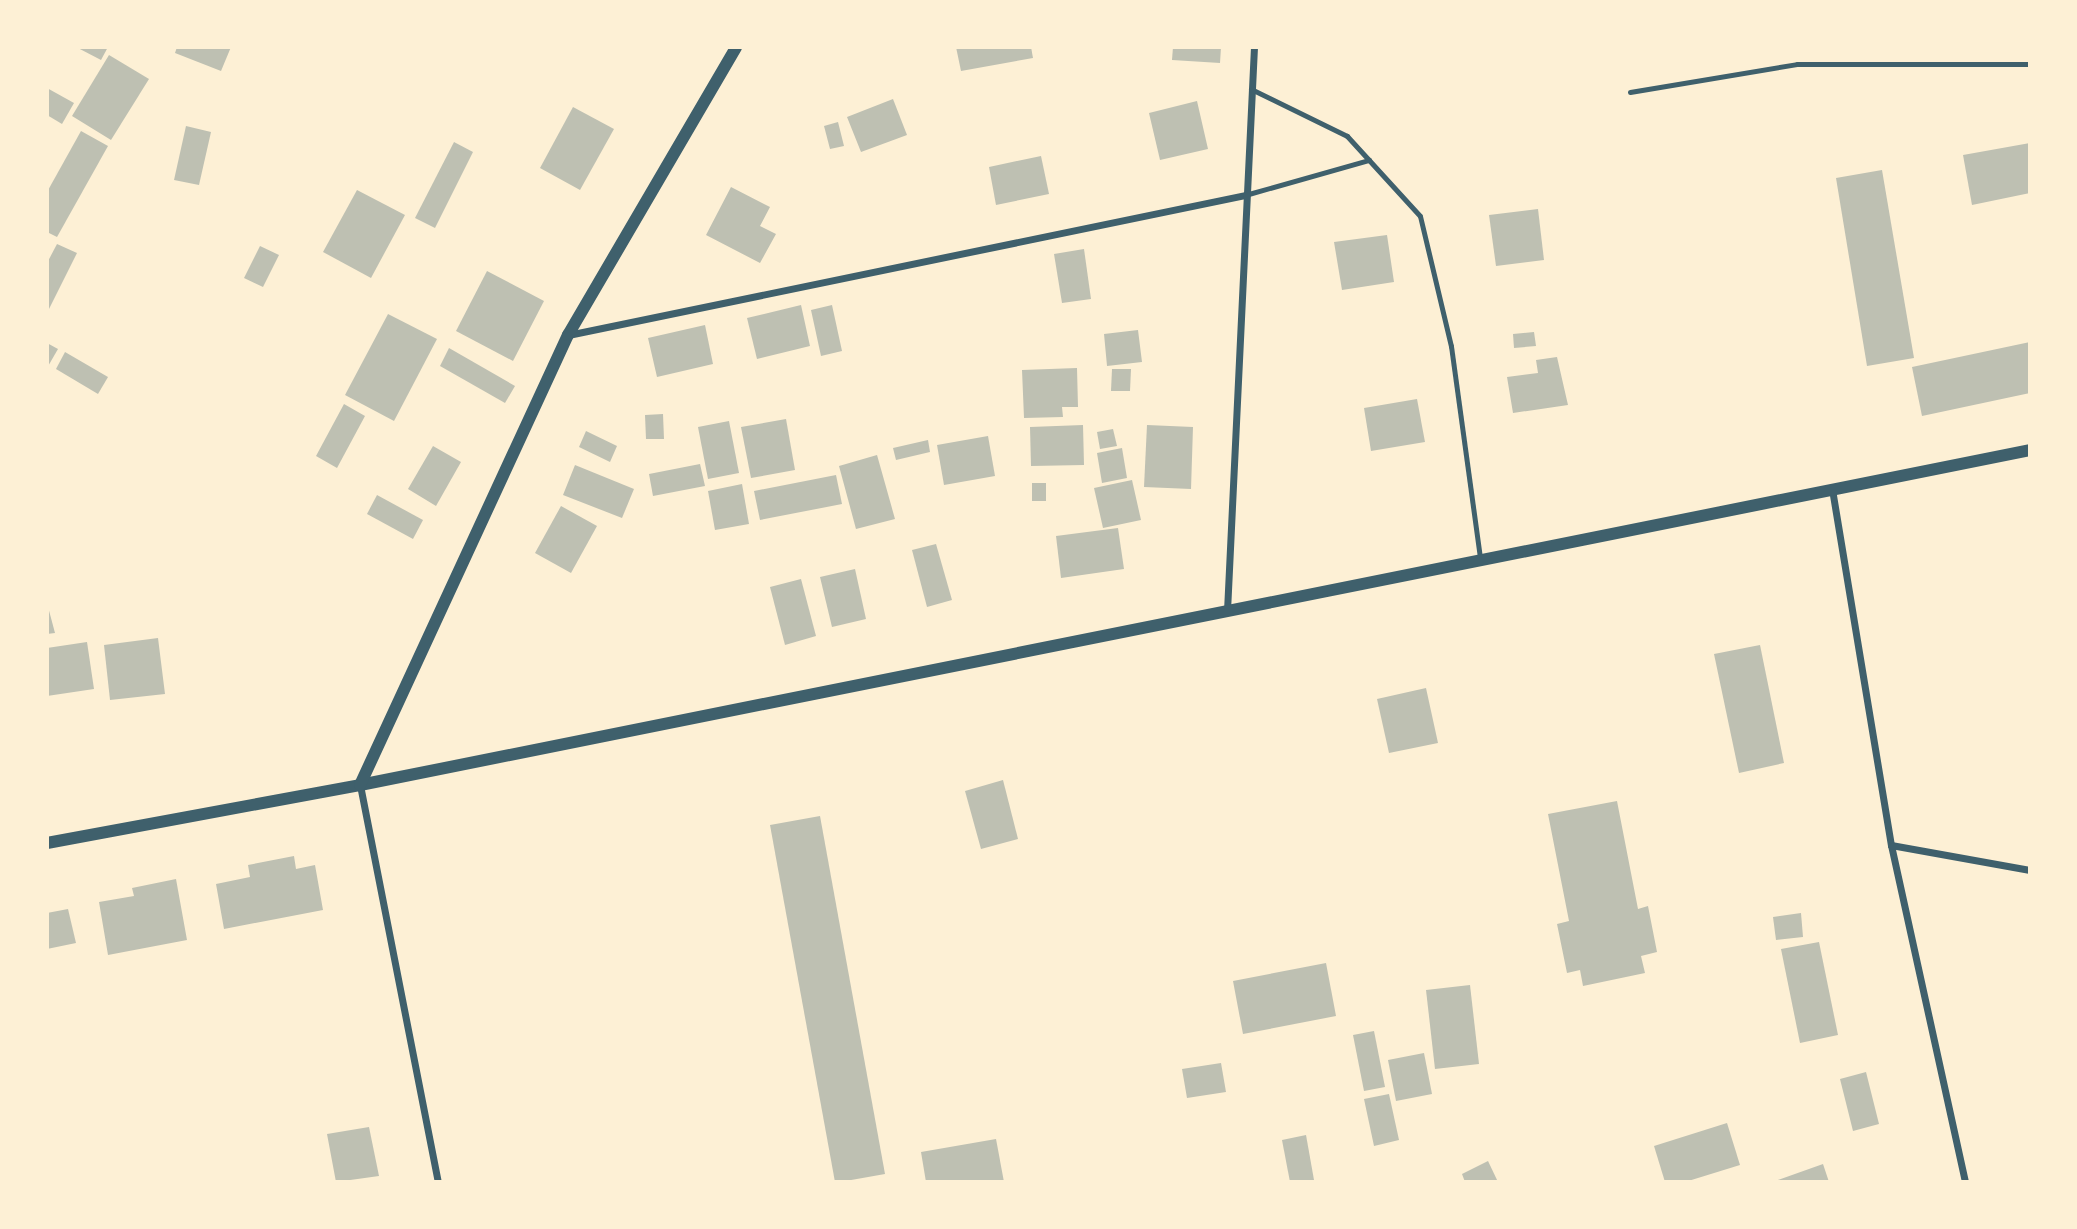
<!DOCTYPE html>
<html>
<head>
<meta charset="utf-8">
<style>
	body { margin:0 }
	#map { position:relative; width:2077px; height:1229px; overflow:hidden; background:#fdf0d5; font-family:Quicksand,sans-serif }
	div>[style] { position:absolute }
	.building>* { inset:0; background:#bec0b2 }
	.service>* { height:5px; margin:-2.5px; padding:0 2.5px; transform-origin:2.5px; border-radius:2.5px; background:#3f606c }
	.minor>* { height:7px; margin:-3.5px; padding:0 3.5px; transform-origin:3.5px; border-radius:3.5px; background:#3f606c }
	.tertiary>* { height:12px; margin:-6px; padding:0 6px; transform-origin:6px; border-radius:6px; background:#3f606c }
	span { translate:-50% -50%; white-space:nowrap; text-align:center; line-height:1.15; -webkit-text-stroke:5px #fdf0d5; paint-order:stroke }
	.frame { position:absolute; inset:0; border:49px solid #fdf0d5; pointer-events:none }
</style>
</head>
<body>
<div id="map">
	<div class="building">
		<i style="clip-path:polygon(76px 47px,108px 47px,101px 60px)"></i>
		<i style="clip-path:polygon(177px 47px,231px 47px,221px 71px,175px 53px)"></i>
		<i style="clip-path:polygon(956px 47px,1031px 47px,1033px 58px,961px 71px)"></i>
		<i style="clip-path:polygon(1173px 47px,1221px 47px,1220px 63px,1172px 60px)"></i>
		<i style="clip-path:polygon(109px 55px,149px 79px,111px 140px,72px 116px)"></i>
		<i style="clip-path:polygon(47px 88px,74px 103px,62px 124px,47px 115px)"></i>
		<i style="clip-path:polygon(893px 99px,907px 135px,861px 152px,847px 117px)"></i>
		<i style="clip-path:polygon(1197px 101px,1208px 149px,1160px 160px,1149px 113px)"></i>
		<i style="clip-path:polygon(573px 107px,614px 129px,580px 190px,540px 168px)"></i>
		<i style="clip-path:polygon(838px 122px,844px 146px,830px 149px,824px 126px)"></i>
		<i style="clip-path:polygon(186px 126px,211px 132px,199px 185px,174px 180px)"></i>
		<i style="clip-path:polygon(81px 131px,108px 146px,57px 237px,47px 232px,47px 192px)"></i>
		<i style="clip-path:polygon(454px 142px,473px 152px,435px 228px,415px 218px)"></i>
		<i style="clip-path:polygon(2030px 143px,2030px 193px,1972px 205px,1963px 155px)"></i>
		<i style="clip-path:polygon(1041px 156px,1049px 194px,996px 205px,989px 167px)"></i>
		<i style="clip-path:polygon(1882px 170px,1914px 358px,1867px 366px,1836px 178px)"></i>
		<i style="clip-path:polygon(731px 187px,770px 207px,760px 226px,776px 234px,760px 263px,706px 235px)"></i>
		<i style="clip-path:polygon(357px 190px,405px 215px,371px 278px,323px 252px)"></i>
		<i style="clip-path:polygon(1538px 209px,1544px 260px,1496px 266px,1489px 215px)"></i>
		<i style="clip-path:polygon(1387px 235px,1394px 282px,1342px 290px,1334px 242px)"></i>
		<i style="clip-path:polygon(57px 244px,77px 253px,47px 313px,47px 263px)"></i>
		<i style="clip-path:polygon(260px 246px,279px 255px,263px 287px,244px 278px)"></i>
		<i style="clip-path:polygon(1084px 249px,1091px 299px,1062px 303px,1054px 254px)"></i>
		<i style="clip-path:polygon(487px 271px,544px 301px,513px 361px,456px 331px)"></i>
		<i style="clip-path:polygon(801px 305px,810px 346px,757px 359px,747px 318px)"></i>
		<i style="clip-path:polygon(832px 305px,842px 351px,821px 356px,811px 310px)"></i>
		<i style="clip-path:polygon(388px 314px,437px 339px,394px 421px,345px 395px)"></i>
		<i style="clip-path:polygon(705px 325px,713px 364px,657px 377px,648px 338px)"></i>
		<i style="clip-path:polygon(1138px 330px,1142px 362px,1107px 366px,1104px 334px)"></i>
		<i style="clip-path:polygon(1534px 332px,1536px 346px,1514px 348px,1513px 334px)"></i>
		<i style="clip-path:polygon(2030px 342px,2030px 393px,1922px 416px,1912px 367px)"></i>
		<i style="clip-path:polygon(47px 343px,58px 349px,47px 368px)"></i>
		<i style="clip-path:polygon(449px 348px,515px 386px,505px 403px,440px 366px)"></i>
		<i style="clip-path:polygon(65px 352px,108px 377px,98px 394px,56px 369px)"></i>
		<i style="clip-path:polygon(1557px 357px,1568px 405px,1513px 413px,1507px 377px,1538px 373px,1536px 360px)"></i>
		<i style="clip-path:polygon(1077px 368px,1078px 407px,1062px 407px,1063px 417px,1024px 418px,1022px 370px)"></i>
		<i style="clip-path:polygon(1112px 369px,1131px 369px,1130px 391px,1111px 391px)"></i>
		<i style="clip-path:polygon(1417px 399px,1425px 442px,1371px 451px,1364px 408px)"></i>
		<i style="clip-path:polygon(344px 404px,365px 416px,337px 468px,316px 456px)"></i>
		<i style="clip-path:polygon(663px 414px,664px 439px,646px 439px,645px 415px)"></i>
		<i style="clip-path:polygon(786px 419px,795px 470px,751px 478px,741px 427px)"></i>
		<i style="clip-path:polygon(729px 421px,739px 473px,708px 479px,698px 427px)"></i>
		<i style="clip-path:polygon(1083px 425px,1084px 465px,1031px 466px,1030px 427px)"></i>
		<i style="clip-path:polygon(1147px 425px,1193px 427px,1191px 489px,1144px 487px)"></i>
		<i style="clip-path:polygon(1113px 429px,1117px 446px,1100px 449px,1097px 432px)"></i>
		<i style="clip-path:polygon(586px 431px,617px 446px,610px 462px,579px 447px)"></i>
		<i style="clip-path:polygon(988px 436px,995px 476px,944px 485px,937px 445px)"></i>
		<i style="clip-path:polygon(928px 440px,930px 452px,896px 460px,893px 448px)"></i>
		<i style="clip-path:polygon(433px 446px,461px 462px,436px 506px,408px 489px)"></i>
		<i style="clip-path:polygon(1122px 448px,1127px 478px,1102px 483px,1097px 453px)"></i>
		<i style="clip-path:polygon(877px 455px,895px 519px,856px 529px,839px 466px)"></i>
		<i style="clip-path:polygon(700px 464px,705px 486px,653px 496px,649px 474px)"></i>
		<i style="clip-path:polygon(575px 465px,634px 489px,622px 518px,563px 495px)"></i>
		<i style="clip-path:polygon(836px 475px,842px 504px,760px 520px,754px 491px)"></i>
		<i style="clip-path:polygon(1132px 480px,1141px 520px,1103px 528px,1094px 488px)"></i>
		<i style="clip-path:polygon(1032px 483px,1046px 483px,1046px 501px,1032px 501px)"></i>
		<i style="clip-path:polygon(742px 484px,749px 524px,715px 530px,708px 491px)"></i>
		<i style="clip-path:polygon(377px 495px,423px 520px,413px 539px,367px 514px)"></i>
		<i style="clip-path:polygon(561px 506px,597px 526px,571px 573px,535px 553px)"></i>
		<i style="clip-path:polygon(1118px 528px,1124px 569px,1061px 578px,1056px 536px)"></i>
		<i style="clip-path:polygon(936px 544px,952px 600px,927px 607px,912px 550px)"></i>
		<i style="clip-path:polygon(855px 569px,866px 619px,832px 627px,820px 577px)"></i>
		<i style="clip-path:polygon(801px 579px,816px 636px,785px 645px,770px 587px)"></i>
		<i style="clip-path:polygon(47px 603px,55px 633px,47px 634px)"></i>
		<i style="clip-path:polygon(158px 638px,165px 694px,110px 700px,104px 645px)"></i>
		<i style="clip-path:polygon(87px 642px,94px 689px,47px 696px,47px 648px)"></i>
		<i style="clip-path:polygon(1760px 645px,1784px 763px,1739px 773px,1714px 654px)"></i>
		<i style="clip-path:polygon(1426px 688px,1438px 743px,1389px 753px,1377px 699px)"></i>
		<i style="clip-path:polygon(1003px 780px,1018px 839px,981px 849px,965px 791px)"></i>
		<i style="clip-path:polygon(1617px 801px,1638px 909px,1648px 906px,1657px 952px,1641px 956px,1645px 973px,1583px 986px,1580px 970px,1567px 973px,1557px 924px,1569px 921px,1548px 814px)"></i>
		<i style="clip-path:polygon(820px 816px,885px 1174px,840px 1182px,835px 1182px,770px 825px)"></i>
		<i style="clip-path:polygon(294px 856px,296px 869px,315px 865px,323px 910px,224px 929px,216px 884px,250px 877px,248px 865px)"></i>
		<i style="clip-path:polygon(176px 879px,187px 940px,108px 955px,99px 902px,134px 896px,132px 888px)"></i>
		<i style="clip-path:polygon(68px 909px,76px 943px,47px 949px,47px 913px)"></i>
		<i style="clip-path:polygon(1801px 913px,1803px 937px,1776px 940px,1773px 917px)"></i>
		<i style="clip-path:polygon(1819px 942px,1838px 1035px,1800px 1043px,1781px 949px)"></i>
		<i style="clip-path:polygon(1326px 963px,1336px 1016px,1243px 1034px,1233px 981px)"></i>
		<i style="clip-path:polygon(1470px 985px,1479px 1064px,1435px 1069px,1426px 990px)"></i>
		<i style="clip-path:polygon(1374px 1031px,1385px 1087px,1364px 1091px,1353px 1035px)"></i>
		<i style="clip-path:polygon(1424px 1053px,1432px 1094px,1396px 1101px,1388px 1060px)"></i>
		<i style="clip-path:polygon(1221px 1063px,1226px 1092px,1187px 1098px,1182px 1069px)"></i>
		<i style="clip-path:polygon(1866px 1072px,1879px 1124px,1853px 1131px,1840px 1079px)"></i>
		<i style="clip-path:polygon(1389px 1094px,1399px 1140px,1374px 1146px,1364px 1099px)"></i>
		<i style="clip-path:polygon(1727px 1123px,1740px 1165px,1685px 1182px,1665px 1182px,1654px 1146px)"></i>
		<i style="clip-path:polygon(369px 1127px,379px 1176px,336px 1182px,327px 1134px)"></i>
		<i style="clip-path:polygon(1306px 1135px,1314px 1180px,1290px 1182px,1282px 1140px)"></i>
		<i style="clip-path:polygon(996px 1139px,1004px 1182px,926px 1182px,921px 1152px)"></i>
		<i style="clip-path:polygon(1488px 1161px,1498px 1182px,1465px 1182px,1462px 1174px)"></i>
		<i style="clip-path:polygon(1823px 1164px,1829px 1182px,1775px 1182px,1775px 1181px)"></i>
	</div>
	<div class="service">
		<i style="left:1251px;top:89px;width:107px;rotate:26.1deg"></i>
		<i style="left:1347px;top:136px;width:108px;rotate:47.6deg"></i>
		<i style="left:1420px;top:216px;width:134px;rotate:76.6deg"></i>
		<i style="left:1451px;top:346px;width:215px;rotate:82.2deg"></i>
		<i style="left:1630px;top:92px;width:169px;rotate:-9.5deg"></i>
		<i style="left:1797px;top:64px;width:233px"></i>
		<i style="left:1245px;top:195px;width:129px;rotate:-15.8deg"></i>
	</div>
	<div class="minor">
		<i style="left:568px;top:335px;width:691px;rotate:-11.68deg"></i>
		<i style="left:1832px;top:489px;width:361px;rotate:80.6deg"></i>
		<i style="left:1891px;top:845px;width:345px;rotate:77.6deg"></i>
		<i style="left:1227px;top:611px;width:565px;rotate:-87.26deg"></i>
		<i style="left:360px;top:785px;width:405px;rotate:78.9deg"></i>
		<i style="left:1891px;top:845px;width:141px;rotate:10.2deg"></i>
	</div>
	<div class="tertiary">
		<i style="left:360px;top:785px;width:1703px;rotate:-11.34deg"></i>
		<i style="left:47px;top:843px;width:318px;rotate:-10.5deg"></i>
		<i style="left:360px;top:785px;width:496px;rotate:-65.2deg"></i>
		<i style="left:568px;top:335px;width:333px;rotate:-59.7deg"></i>
	</div>
	<div class="frame"></div>
</div>
</body>
</html>
